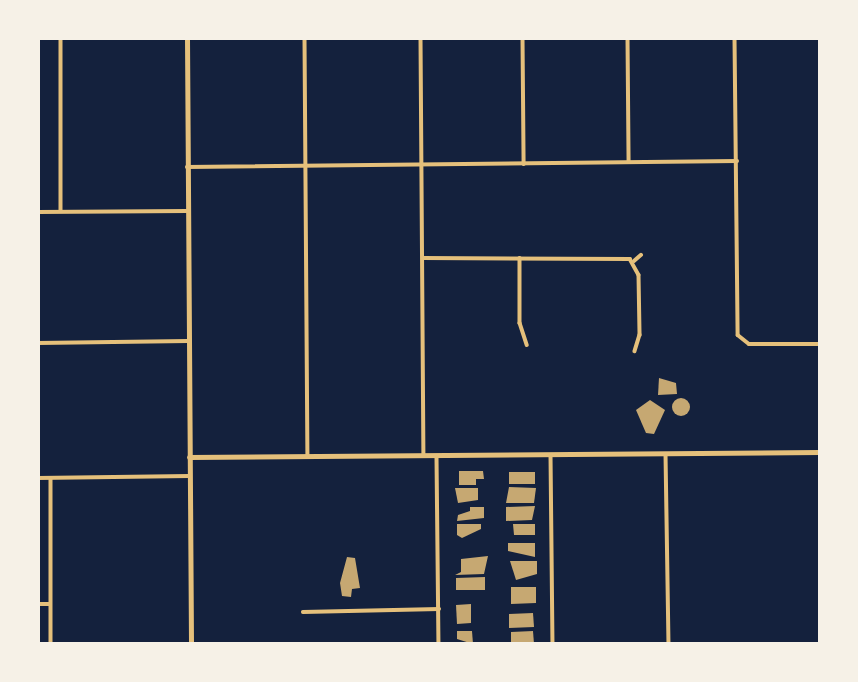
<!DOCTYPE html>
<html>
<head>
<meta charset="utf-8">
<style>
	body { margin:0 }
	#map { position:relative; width:858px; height:682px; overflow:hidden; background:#14213d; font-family:"Golos Text",sans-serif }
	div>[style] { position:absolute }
	.building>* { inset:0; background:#c6a872 }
	.round { border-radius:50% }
	.minor>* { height:3.5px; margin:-1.75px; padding:0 1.75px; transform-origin:1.75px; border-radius:1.75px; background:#e5c07b }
	.tertiary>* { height:5px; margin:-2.5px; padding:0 2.5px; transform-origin:2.5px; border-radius:2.5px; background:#e5c07b }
	.secondary>* { height:5px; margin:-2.5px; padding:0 2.5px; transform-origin:2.5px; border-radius:2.5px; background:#e5c07b }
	span { translate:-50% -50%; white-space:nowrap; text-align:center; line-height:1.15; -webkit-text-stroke:6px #f6f1e7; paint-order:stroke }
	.frame { position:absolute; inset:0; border:40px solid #f6f1e7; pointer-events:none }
</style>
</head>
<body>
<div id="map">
	<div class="building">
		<i style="clip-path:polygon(659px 378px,676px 383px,677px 394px,658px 395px)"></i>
		<i class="round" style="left:672px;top:398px;width:18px;height:18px"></i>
		<i style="clip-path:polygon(650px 400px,665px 410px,654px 434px,646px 433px,636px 410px)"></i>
		<i style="clip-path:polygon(459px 471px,483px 471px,484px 479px,476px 479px,476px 485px,459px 485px)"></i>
		<i style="clip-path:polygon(509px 472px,535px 472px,535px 484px,509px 484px)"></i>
		<i style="clip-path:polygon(509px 487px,536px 488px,534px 503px,506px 503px)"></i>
		<i style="clip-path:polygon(455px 488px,478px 488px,478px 500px,458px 503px)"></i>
		<i style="clip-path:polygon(535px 506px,532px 520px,506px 521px,506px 507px)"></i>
		<i style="clip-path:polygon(470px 507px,484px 507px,484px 518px,457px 521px,458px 515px,470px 511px)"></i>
		<i style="clip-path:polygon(457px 524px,481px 524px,481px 529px,462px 538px,457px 535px)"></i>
		<i style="clip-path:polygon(513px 524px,535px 524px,535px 535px,514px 535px)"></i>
		<i style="clip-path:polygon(508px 543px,535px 543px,535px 557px,508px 551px)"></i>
		<i style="clip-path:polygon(488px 556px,484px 574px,455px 575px,461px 572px,461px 559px)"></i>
		<i style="clip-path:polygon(347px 557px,355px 558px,360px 588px,352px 589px,351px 597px,342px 596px,340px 583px)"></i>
		<i style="clip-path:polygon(510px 561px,537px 561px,537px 574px,516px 580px)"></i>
		<i style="clip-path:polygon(485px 577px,485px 590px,456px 590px,456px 578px)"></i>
		<i style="clip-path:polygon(511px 587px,536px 587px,536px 603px,511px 604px)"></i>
		<i style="clip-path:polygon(471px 604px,471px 623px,457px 624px,456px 605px)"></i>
		<i style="clip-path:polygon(533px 613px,534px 627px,509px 628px,509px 614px)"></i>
		<i style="clip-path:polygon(457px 631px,472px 631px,473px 644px,457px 639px)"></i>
		<i style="clip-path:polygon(533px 631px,534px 644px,511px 644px,511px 632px)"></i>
	</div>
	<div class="minor">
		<i style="left:61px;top:38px;width:173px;rotate:90deg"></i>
		<i style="left:305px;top:38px;width:418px;rotate:89.6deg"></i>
		<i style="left:421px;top:38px;width:418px;rotate:89.6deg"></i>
		<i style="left:523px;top:38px;width:126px;rotate:89.5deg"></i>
		<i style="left:628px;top:38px;width:124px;rotate:89.5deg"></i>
		<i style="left:735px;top:38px;width:297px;rotate:89.4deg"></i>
		<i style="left:738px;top:335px;width:14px;rotate:39deg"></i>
		<i style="left:749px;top:344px;width:71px"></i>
		<i style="left:187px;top:167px;width:550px;rotate:-0.63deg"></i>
		<i style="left:38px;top:212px;width:149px;rotate:-0.4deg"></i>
		<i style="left:423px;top:258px;width:207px;rotate:0.3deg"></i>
		<i style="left:630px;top:259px;width:18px;rotate:61deg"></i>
		<i style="left:639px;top:275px;width:60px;rotate:89deg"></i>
		<i style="left:640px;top:335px;width:17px;rotate:107deg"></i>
		<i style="left:520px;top:258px;width:65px;rotate:90deg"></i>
		<i style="left:520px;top:323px;width:23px;rotate:72deg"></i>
		<i style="left:634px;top:261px;width:9px;rotate:-41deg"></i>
		<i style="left:38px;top:343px;width:150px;rotate:-0.8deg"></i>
		<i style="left:666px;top:454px;width:190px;rotate:89.1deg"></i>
		<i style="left:551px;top:455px;width:189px;rotate:89.4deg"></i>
		<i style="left:437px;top:457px;width:187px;rotate:89.4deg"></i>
		<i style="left:38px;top:478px;width:151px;rotate:-0.8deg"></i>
		<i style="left:51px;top:478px;width:166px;rotate:90deg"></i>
		<i style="left:38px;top:604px;width:12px"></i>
		<i style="left:303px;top:612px;width:136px;rotate:-1.3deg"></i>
	</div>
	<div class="tertiary">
		<i style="left:189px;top:457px;width:631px;rotate:-0.45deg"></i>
	</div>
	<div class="secondary">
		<i style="left:187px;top:38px;width:606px;rotate:89.62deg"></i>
	</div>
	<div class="frame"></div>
</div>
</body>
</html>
